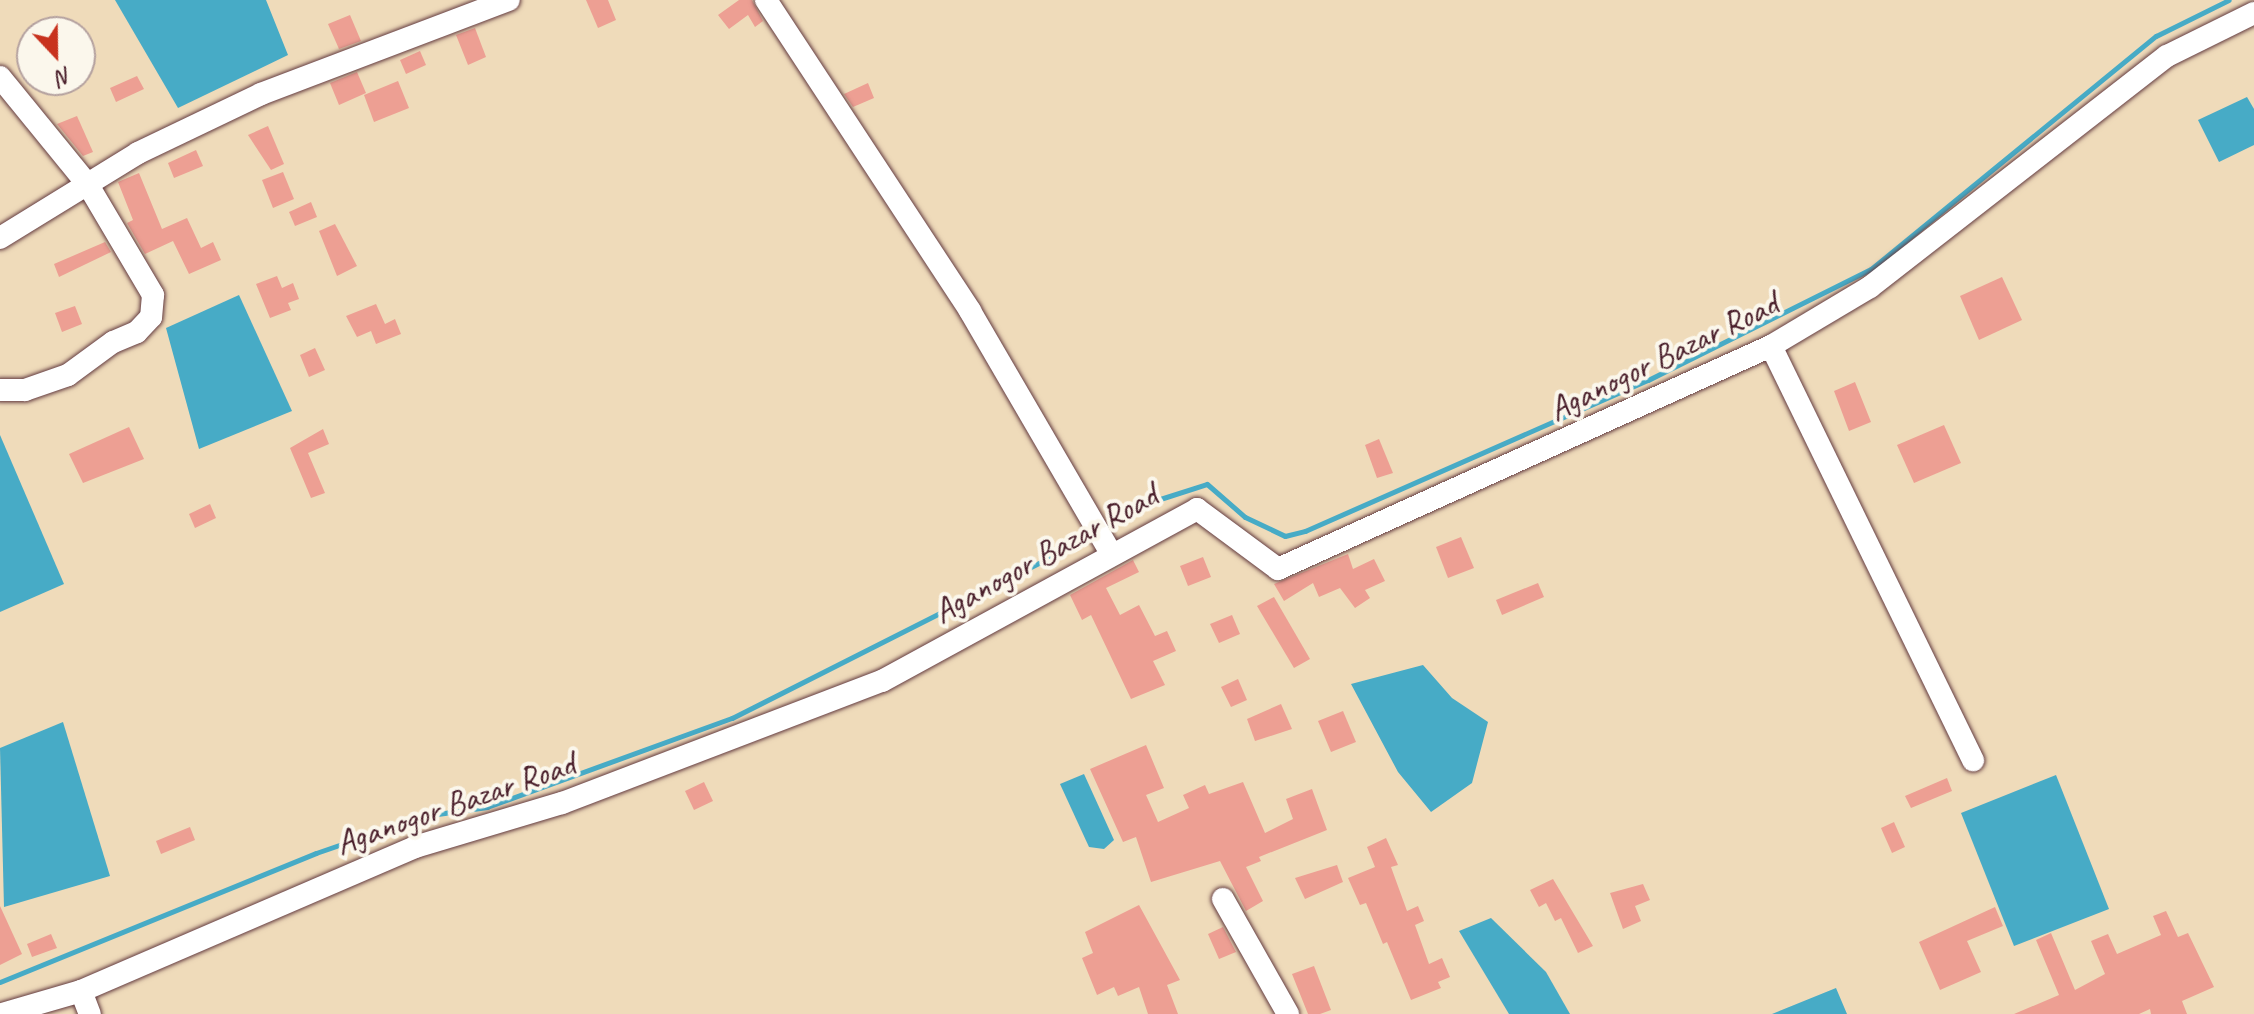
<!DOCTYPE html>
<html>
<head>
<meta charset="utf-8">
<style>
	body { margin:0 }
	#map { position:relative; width:2254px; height:1014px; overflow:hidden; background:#efdbba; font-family:Caveat,sans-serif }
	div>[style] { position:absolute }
	.water>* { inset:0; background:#47abc6 }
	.stream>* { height:5px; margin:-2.5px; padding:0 2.5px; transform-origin:2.5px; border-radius:2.5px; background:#47abc6 }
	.building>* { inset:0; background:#ed9f93 }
	.roads { filter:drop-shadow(0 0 2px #633b40) drop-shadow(0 0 2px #633b40) }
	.minor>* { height:22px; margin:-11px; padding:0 11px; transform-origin:11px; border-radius:11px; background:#fff }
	span { translate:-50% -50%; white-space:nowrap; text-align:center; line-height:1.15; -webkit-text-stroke:8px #fbf7ec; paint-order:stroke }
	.street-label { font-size:34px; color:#4a1f2b }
	.north { position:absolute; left:16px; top:16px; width:80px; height:80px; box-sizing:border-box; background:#fbf7ec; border:2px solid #b4a19f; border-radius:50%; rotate:158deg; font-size:22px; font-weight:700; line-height:32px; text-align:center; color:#4a1f2b }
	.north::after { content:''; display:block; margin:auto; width:28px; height:36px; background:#c8321e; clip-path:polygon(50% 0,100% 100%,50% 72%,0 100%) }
</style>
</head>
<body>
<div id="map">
	<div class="water">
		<i style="clip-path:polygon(115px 0,266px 0,288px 55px,178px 108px)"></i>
		<i style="clip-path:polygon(2247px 97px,2254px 109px,2254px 145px,2219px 162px,2198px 120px)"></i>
		<i style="clip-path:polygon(239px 295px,292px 411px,199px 449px,166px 328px)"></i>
		<i style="clip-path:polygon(0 435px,64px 584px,0 612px)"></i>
		<i style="clip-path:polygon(1423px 665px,1452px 698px,1488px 722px,1472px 783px,1431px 812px,1398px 772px,1351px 684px)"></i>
		<i style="clip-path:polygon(63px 722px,110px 876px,4px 907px,0 748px)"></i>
		<i style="clip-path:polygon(1084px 774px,1114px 840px,1104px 849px,1089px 847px,1060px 784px)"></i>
		<i style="clip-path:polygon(2056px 775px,2109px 909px,2014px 946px,1961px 813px)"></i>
		<i style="clip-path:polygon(1491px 918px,1546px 972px,1570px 1014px,1509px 1014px,1459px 931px)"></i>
		<i style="clip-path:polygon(1836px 988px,1847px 1014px,1771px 1014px,1772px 1014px)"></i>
	</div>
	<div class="stream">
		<i style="left:1103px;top:530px;width:62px;rotate:-29.1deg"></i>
		<i style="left:1157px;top:500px;width:52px;rotate:-17.7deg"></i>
		<i style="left:1207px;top:484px;width:50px;rotate:41deg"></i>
		<i style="left:1245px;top:517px;width:44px;rotate:25.4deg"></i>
		<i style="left:1285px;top:536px;width:21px;rotate:-14deg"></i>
		<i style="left:1305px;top:531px;width:375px;rotate:-23.8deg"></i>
		<i style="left:1648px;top:380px;width:249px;rotate:-26.5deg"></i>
		<i style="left:1871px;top:269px;width:368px;rotate:-39.3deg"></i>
		<i style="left:2156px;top:36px;width:81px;rotate:-26.3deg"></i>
		<i style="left:0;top:982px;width:341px;rotate:-22.2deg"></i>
		<i style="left:316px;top:853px;width:113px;rotate:-19.1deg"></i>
		<i style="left:423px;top:816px;width:65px;rotate:-8deg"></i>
		<i style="left:487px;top:807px;width:261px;rotate:-20deg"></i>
		<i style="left:732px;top:718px;width:407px;rotate:-26.8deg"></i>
	</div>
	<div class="building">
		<i style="clip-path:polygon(586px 0,608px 0,616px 20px,598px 28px)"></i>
		<i style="clip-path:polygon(739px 0,752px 0,763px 21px,755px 27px,748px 15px,729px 29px,718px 15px)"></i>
		<i style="clip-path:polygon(350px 15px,361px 41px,339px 49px,328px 24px)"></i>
		<i style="clip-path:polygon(475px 28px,486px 57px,468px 65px,456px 35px)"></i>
		<i style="clip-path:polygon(420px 51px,426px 65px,406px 74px,400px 60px)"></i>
		<i style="clip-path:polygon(357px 72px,366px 93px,339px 105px,330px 83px)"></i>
		<i style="clip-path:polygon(137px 76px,144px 89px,116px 102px,110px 88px)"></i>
		<i style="clip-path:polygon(398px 81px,409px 108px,374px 122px,364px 95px)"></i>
		<i style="clip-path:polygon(868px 83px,874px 98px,853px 107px,844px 94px)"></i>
		<i style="clip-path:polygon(77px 116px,93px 152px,83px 156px,57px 124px)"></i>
		<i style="clip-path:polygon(268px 126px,284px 164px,271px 170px,248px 135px)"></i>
		<i style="clip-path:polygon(196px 150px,203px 166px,174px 178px,168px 163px)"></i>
		<i style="clip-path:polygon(283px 172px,294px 199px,273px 208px,262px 180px)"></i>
		<i style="clip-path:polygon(139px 173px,162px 229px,187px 218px,201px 248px,213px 242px,221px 260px,189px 274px,173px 241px,145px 254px,127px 223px,133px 220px,118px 182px)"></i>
		<i style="clip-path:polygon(311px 202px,317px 217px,295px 226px,289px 212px)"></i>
		<i style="clip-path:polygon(335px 224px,357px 266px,337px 276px,319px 231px)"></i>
		<i style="clip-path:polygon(105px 242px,111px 252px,59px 277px,54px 264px)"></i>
		<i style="clip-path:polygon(277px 276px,282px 288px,293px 283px,299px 299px,288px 303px,291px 310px,270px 318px,256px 284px)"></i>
		<i style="clip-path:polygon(2002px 277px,2022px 320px,1979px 340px,1960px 296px)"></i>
		<i style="clip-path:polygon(376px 304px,385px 324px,395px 319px,401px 334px,376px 344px,371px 331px,357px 337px,346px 316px)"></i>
		<i style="clip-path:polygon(75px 306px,82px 324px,62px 332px,55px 313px)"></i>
		<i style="clip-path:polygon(315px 348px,325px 370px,309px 377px,300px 355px)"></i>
		<i style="clip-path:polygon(1855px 382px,1871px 422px,1849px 431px,1834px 391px)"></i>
		<i style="clip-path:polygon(1944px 425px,1961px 463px,1914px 483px,1897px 445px)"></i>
		<i style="clip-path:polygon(129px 427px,144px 459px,83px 483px,69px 454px)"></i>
		<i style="clip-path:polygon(323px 429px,329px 444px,308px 453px,325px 493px,311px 498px,290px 448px)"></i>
		<i style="clip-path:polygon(1379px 439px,1393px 473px,1377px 478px,1365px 445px)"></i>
		<i style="clip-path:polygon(210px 504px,216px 518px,195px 528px,189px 514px)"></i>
		<i style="clip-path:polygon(1461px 537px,1474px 568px,1448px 578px,1436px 547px)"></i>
		<i style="clip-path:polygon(1348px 554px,1353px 569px,1374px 559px,1385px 581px,1365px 590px,1370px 598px,1355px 608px,1340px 588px,1319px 597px,1313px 583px,1284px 601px,1274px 584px)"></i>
		<i style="clip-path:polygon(1203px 557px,1211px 577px,1188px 586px,1180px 566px)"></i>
		<i style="clip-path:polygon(1133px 560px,1139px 572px,1106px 588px,1120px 615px,1139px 605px,1155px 636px,1167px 631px,1176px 651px,1153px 661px,1165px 685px,1131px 699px,1091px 615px,1082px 620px,1070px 595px)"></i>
		<i style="clip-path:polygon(1538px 583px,1544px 597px,1502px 615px,1496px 600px)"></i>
		<i style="clip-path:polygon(1274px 597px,1310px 659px,1294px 668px,1257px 606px)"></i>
		<i style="clip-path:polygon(1232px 615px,1240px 634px,1219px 643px,1210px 624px)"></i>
		<i style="clip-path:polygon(1238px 679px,1247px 700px,1231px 707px,1221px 687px)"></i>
		<i style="clip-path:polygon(1281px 704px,1292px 729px,1255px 741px,1247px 719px)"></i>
		<i style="clip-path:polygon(1343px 711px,1356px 742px,1331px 752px,1318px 721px)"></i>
		<i style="clip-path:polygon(1146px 745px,1164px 788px,1146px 795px,1158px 822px,1189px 808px,1183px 795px,1205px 785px,1209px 794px,1243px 782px,1265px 833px,1293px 819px,1286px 799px,1312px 789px,1327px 830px,1259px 857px,1261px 861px,1246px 867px,1263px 901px,1246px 911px,1220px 861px,1151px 882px,1136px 837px,1123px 842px,1090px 769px)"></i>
		<i style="clip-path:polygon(1947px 778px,1952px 791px,1911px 808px,1905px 796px)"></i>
		<i style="clip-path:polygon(704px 782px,713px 801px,694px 810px,685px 791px)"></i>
		<i style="clip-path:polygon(1894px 822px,1905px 847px,1892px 853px,1881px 828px)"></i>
		<i style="clip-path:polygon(190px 827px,195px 840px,161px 854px,156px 841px)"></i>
		<i style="clip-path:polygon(1386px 838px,1398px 865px,1391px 867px,1407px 911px,1418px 906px,1424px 921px,1415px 925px,1429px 964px,1442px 958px,1450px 977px,1438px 982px,1441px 988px,1411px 1000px,1387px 942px,1383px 944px,1366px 903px,1360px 905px,1348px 878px,1375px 867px,1367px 847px)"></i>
		<i style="clip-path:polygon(1337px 865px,1343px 882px,1305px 899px,1295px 878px)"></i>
		<i style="clip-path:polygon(1553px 879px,1593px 946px,1578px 953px,1561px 918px,1555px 921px,1546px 903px,1539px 907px,1530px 890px)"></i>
		<i style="clip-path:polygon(1643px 884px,1650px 900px,1635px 906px,1641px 921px,1623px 929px,1610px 893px)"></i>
		<i style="clip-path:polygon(1139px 905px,1180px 980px,1167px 985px,1178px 1014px,1148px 1014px,1139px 987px,1118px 996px,1114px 987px,1097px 995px,1082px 958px,1093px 953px,1085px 932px)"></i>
		<i style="clip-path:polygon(0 906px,22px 954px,0 965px)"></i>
		<i style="clip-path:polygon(1995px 907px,2003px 926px,1967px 941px,1981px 972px,1940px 990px,1919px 942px)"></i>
		<i style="clip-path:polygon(2166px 911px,2178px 937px,2188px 933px,2214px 987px,2182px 1001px,2187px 1014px,2151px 1014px,2150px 1009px,2139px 1014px,2014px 1014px,2059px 995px,2036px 940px,2051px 933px,2075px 990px,2105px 974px,2091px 941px,2108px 934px,2117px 954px,2161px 935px,2153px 916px)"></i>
		<i style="clip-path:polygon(1223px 927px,1236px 952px,1219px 959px,1208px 934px)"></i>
		<i style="clip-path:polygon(51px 934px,57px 948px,32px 957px,27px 944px)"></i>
		<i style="clip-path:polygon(1314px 966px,1331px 1010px,1320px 1014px,1308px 1014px,1292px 974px)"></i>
	</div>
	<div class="roads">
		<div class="minor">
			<i style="left:766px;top:0;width:372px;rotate:56.7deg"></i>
			<i style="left:970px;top:311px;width:282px;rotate:59.8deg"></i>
			<i style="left:0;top:77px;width:139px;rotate:50.8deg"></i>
			<i style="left:88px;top:185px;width:128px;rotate:59.4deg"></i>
			<i style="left:153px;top:295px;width:22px;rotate:95deg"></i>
			<i style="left:151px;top:317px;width:21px;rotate:133deg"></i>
			<i style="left:137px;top:332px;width:26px;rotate:157deg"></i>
			<i style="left:113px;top:342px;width:56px;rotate:143.7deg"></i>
			<i style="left:68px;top:375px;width:46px;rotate:160.8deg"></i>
			<i style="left:25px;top:390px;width:25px;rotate:180deg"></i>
			<i style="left:0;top:238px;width:162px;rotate:-31.6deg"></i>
			<i style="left:138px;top:153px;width:136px;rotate:-25.6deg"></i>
			<i style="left:261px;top:94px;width:265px;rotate:-20.8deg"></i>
			<i style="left:1771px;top:346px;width:461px;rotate:64deg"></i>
			<i style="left:1223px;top:899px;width:132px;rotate:60.5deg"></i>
			<i style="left:81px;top:991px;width:25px;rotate:69deg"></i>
			<i style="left:2px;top:1014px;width:82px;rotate:-16.2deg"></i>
			<i style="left:81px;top:991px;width:364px;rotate:-23.3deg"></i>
			<i style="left:415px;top:847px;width:153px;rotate:-16.7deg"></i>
			<i style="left:562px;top:803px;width:342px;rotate:-20.9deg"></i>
			<i style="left:882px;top:681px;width:359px;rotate:-28.6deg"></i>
			<i style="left:1197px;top:509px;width:101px;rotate:36.5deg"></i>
			<i style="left:1278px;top:569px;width:541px;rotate:-24.34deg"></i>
			<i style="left:1771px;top:346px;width:115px;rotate:-30.8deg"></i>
			<i style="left:1870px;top:287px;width:376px;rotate:-37.9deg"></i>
			<i style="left:2167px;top:56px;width:97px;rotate:-26.3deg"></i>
		</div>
	</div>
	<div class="street-label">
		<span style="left:1663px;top:356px;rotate:-26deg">Aganogor Bazar Road</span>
		<span style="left:1045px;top:553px;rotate:-29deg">Aganogor Bazar Road</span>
		<span style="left:455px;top:803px;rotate:-19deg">Aganogor Bazar Road</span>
	</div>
	<div class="north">N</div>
</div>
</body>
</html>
